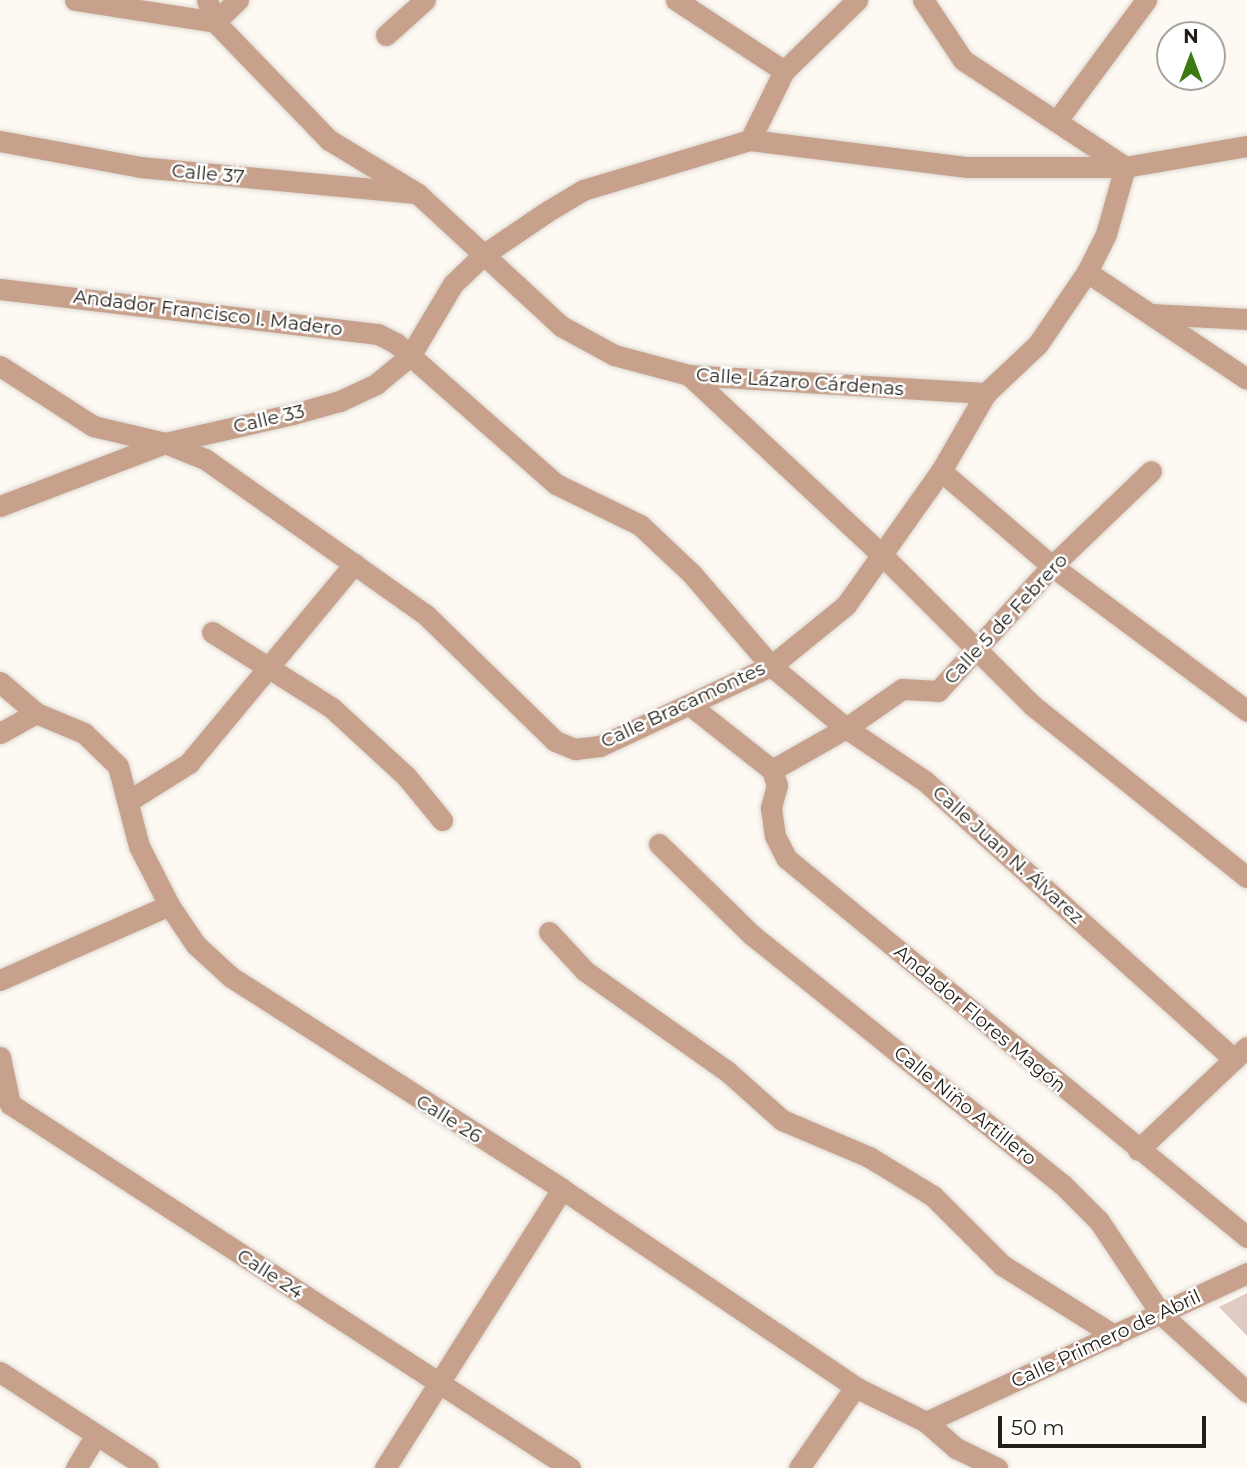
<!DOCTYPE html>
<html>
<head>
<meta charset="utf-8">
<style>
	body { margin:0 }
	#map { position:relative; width:1247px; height:1468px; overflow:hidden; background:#fefaf3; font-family:Montserrat,sans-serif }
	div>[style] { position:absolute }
	.building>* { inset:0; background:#e0cac4 }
	.roads { filter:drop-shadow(0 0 2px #dbd7d0) drop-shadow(0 0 2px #dbd7d0) }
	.minor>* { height:21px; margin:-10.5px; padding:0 10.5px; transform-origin:10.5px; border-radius:10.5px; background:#c7a18b }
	span { translate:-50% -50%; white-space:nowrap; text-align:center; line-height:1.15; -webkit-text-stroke:5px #fff; paint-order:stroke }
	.street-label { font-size:19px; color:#211e17 }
	.north { position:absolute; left:1156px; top:21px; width:70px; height:70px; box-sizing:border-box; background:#fff; border:2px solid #a6a5a2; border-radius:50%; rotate:0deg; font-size:19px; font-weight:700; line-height:28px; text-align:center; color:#211e17 }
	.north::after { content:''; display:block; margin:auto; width:24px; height:32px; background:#3e7a14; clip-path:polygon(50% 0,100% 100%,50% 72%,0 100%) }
	.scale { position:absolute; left:998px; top:1416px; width:208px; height:32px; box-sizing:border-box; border:4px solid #211e17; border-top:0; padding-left:9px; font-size:21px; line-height:24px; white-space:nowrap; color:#211e17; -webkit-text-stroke:5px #fff; paint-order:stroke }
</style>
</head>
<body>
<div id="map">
	<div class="building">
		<i style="clip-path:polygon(1247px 1293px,1247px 1336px,1219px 1307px)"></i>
	</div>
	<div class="roads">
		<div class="minor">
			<i style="left:75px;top:0;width:142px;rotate:8.9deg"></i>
			<i style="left:215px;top:22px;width:32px;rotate:-44deg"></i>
			<i style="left:207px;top:0;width:23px;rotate:70deg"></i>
			<i style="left:215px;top:22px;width:164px;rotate:46deg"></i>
			<i style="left:329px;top:140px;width:104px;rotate:31.2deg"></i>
			<i style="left:418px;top:194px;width:195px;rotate:42.7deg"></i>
			<i style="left:561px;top:326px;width:60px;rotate:28.7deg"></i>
			<i style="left:614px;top:355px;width:78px;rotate:14.9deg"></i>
			<i style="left:689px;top:375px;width:298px;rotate:3.5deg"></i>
			<i style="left:676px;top:0;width:129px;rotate:33.3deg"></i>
			<i style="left:923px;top:0;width:72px;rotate:56.3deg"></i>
			<i style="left:963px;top:60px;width:194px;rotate:33.4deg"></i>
			<i style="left:386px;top:35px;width:52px;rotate:-41.9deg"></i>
			<i style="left:1058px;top:119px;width:148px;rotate:-53.5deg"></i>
			<i style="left:750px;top:140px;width:77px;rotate:-63.8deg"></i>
			<i style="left:784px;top:71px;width:102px;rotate:-44.2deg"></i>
			<i style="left:0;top:141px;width:142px;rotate:10.5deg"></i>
			<i style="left:140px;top:167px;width:274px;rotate:5.4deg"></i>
			<i style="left:1087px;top:272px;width:192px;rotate:33.8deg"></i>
			<i style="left:0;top:289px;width:381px;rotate:6.8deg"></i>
			<i style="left:378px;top:334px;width:20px;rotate:27deg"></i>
			<i style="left:396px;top:343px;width:213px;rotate:41.4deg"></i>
			<i style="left:556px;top:484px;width:93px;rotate:26deg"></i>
			<i style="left:640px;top:525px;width:71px;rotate:43.3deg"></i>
			<i style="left:692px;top:574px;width:121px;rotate:49.3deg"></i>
			<i style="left:771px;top:666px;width:97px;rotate:39.6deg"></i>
			<i style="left:846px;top:728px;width:95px;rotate:33.9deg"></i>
			<i style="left:925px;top:781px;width:416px;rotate:42deg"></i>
			<i style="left:1151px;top:314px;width:96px;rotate:3deg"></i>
			<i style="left:0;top:366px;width:111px;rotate:32.8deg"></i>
			<i style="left:93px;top:426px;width:74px;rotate:13.3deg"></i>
			<i style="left:165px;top:443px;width:43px;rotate:21.8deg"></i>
			<i style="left:205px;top:459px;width:271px;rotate:35.2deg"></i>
			<i style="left:426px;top:615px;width:180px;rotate:44.3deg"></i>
			<i style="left:555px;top:741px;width:22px;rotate:22deg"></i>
			<i style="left:575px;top:749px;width:25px;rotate:-7deg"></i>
			<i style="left:600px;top:746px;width:189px;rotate:-25.1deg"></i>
			<i style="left:771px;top:666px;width:97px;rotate:-39.1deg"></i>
			<i style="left:846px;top:605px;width:164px;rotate:-54.7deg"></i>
			<i style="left:941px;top:471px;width:90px;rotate:-60deg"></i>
			<i style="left:986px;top:393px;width:71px;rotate:-43.3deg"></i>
			<i style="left:1038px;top:344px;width:87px;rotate:-55.8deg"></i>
			<i style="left:1087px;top:272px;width:42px;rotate:-63.4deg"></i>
			<i style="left:1106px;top:234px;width:70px;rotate:-74.2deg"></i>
			<i style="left:689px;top:375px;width:265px;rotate:43deg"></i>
			<i style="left:883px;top:556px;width:211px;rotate:45deg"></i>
			<i style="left:1032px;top:705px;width:275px;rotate:38.7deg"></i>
			<i style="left:941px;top:471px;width:146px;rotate:40.6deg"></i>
			<i style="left:1052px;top:566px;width:243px;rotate:36.6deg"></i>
			<i style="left:0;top:506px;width:177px;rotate:-20.9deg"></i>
			<i style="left:165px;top:443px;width:131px;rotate:-12.8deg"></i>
			<i style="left:293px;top:414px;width:49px;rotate:-15.5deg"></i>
			<i style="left:340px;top:401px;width:40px;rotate:-25deg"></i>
			<i style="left:376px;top:384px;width:44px;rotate:-39.5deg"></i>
			<i style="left:410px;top:356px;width:84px;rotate:-59.2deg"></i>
			<i style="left:453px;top:284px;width:42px;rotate:-44deg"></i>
			<i style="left:483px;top:255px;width:78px;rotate:-34.1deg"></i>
			<i style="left:548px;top:211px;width:41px;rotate:-31deg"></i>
			<i style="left:583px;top:190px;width:174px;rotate:-16.7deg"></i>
			<i style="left:750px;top:140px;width:219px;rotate:7.1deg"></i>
			<i style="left:967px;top:167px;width:158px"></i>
			<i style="left:1125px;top:167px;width:124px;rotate:-9.8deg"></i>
			<i style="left:212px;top:632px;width:142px;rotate:32.3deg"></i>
			<i style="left:332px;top:708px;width:100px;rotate:42.6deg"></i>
			<i style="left:406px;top:776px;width:57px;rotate:50.7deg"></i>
			<i style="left:0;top:682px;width:48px;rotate:40.7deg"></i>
			<i style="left:36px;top:713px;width:52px;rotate:22.6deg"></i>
			<i style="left:84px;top:733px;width:47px;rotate:44.1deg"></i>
			<i style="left:118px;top:766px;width:83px;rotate:75.3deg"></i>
			<i style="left:139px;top:846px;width:66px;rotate:63deg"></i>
			<i style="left:169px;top:905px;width:48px;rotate:56deg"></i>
			<i style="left:196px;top:945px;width:47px;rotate:42.4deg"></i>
			<i style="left:231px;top:977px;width:393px;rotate:32.6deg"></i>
			<i style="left:562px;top:1189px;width:354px;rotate:34deg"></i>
			<i style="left:855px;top:1387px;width:79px;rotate:26.2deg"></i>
			<i style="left:926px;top:1422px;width:40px;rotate:41deg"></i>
			<i style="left:956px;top:1448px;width:46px;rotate:26deg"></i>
			<i style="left:691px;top:706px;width:103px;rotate:38.3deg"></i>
			<i style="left:0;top:733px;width:41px;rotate:-29.1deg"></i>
			<i style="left:772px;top:770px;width:16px;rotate:72deg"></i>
			<i style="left:777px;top:785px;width:24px;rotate:105deg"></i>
			<i style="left:771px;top:808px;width:28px;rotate:82deg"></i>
			<i style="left:775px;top:836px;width:25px;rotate:63deg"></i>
			<i style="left:786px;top:858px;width:597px;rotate:39.42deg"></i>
			<i style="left:772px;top:770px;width:85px;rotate:-29.6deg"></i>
			<i style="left:846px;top:728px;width:68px;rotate:-34.9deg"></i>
			<i style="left:902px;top:689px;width:36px;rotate:3deg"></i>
			<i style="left:938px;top:691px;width:169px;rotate:-47.6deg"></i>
			<i style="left:1052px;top:566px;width:137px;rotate:-43.8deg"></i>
			<i style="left:130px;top:800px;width:70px;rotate:-32.1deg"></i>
			<i style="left:189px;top:763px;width:259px;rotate:-50.3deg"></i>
			<i style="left:659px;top:844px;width:130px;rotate:44.4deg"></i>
			<i style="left:752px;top:935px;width:398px;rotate:38.8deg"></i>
			<i style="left:1062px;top:1184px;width:52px;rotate:45deg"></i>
			<i style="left:1099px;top:1221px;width:112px;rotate:56.3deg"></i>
			<i style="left:1161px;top:1314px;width:116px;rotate:42.2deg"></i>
			<i style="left:549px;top:932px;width:53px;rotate:47.3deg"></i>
			<i style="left:585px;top:971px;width:175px;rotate:35.2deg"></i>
			<i style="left:728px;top:1072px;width:72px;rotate:41.6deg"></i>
			<i style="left:782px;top:1120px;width:95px;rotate:23deg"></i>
			<i style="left:869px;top:1157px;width:75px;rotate:31.4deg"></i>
			<i style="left:933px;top:1196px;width:98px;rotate:45deg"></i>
			<i style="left:1002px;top:1265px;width:133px;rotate:32.1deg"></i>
			<i style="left:0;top:980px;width:185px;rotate:-23.9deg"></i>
			<i style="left:0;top:1057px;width:48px;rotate:78deg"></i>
			<i style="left:10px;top:1104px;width:668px;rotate:33.02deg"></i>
			<i style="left:1138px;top:1150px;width:150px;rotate:-43.4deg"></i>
			<i style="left:0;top:1372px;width:176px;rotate:33deg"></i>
			<i style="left:926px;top:1422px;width:354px;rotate:-24.9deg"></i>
			<i style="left:76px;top:1468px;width:39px;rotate:-59deg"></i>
			<i style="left:385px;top:1468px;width:330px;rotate:-57.6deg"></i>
			<i style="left:799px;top:1468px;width:98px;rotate:-55.3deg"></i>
		</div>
	</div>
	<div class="street-label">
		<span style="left:208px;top:174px;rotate:5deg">Calle 37</span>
		<span style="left:208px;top:313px;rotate:7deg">Andador Francisco I. Madero</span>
		<span style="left:800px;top:382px;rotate:4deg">Calle Lázaro Cárdenas</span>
		<span style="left:269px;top:419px;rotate:-13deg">Calle 33</span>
		<span style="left:1006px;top:619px;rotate:-47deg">Calle 5 de Febrero</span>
		<span style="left:683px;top:705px;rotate:-25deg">Calle Bracamontes</span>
		<span style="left:1008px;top:855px;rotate:42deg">Calle Juan N. Álvarez</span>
		<span style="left:980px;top:1019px;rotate:40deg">Andador Flores Magón</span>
		<span style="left:965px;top:1106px;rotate:39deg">Calle Niño Artillero</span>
		<span style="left:449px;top:1119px;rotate:32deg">Calle 26</span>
		<span style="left:270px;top:1274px;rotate:33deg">Calle 24</span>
		<span style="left:1106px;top:1339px;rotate:-25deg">Calle Primero de Abril</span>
	</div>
	<div class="north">N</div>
	<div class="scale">50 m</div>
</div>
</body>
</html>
